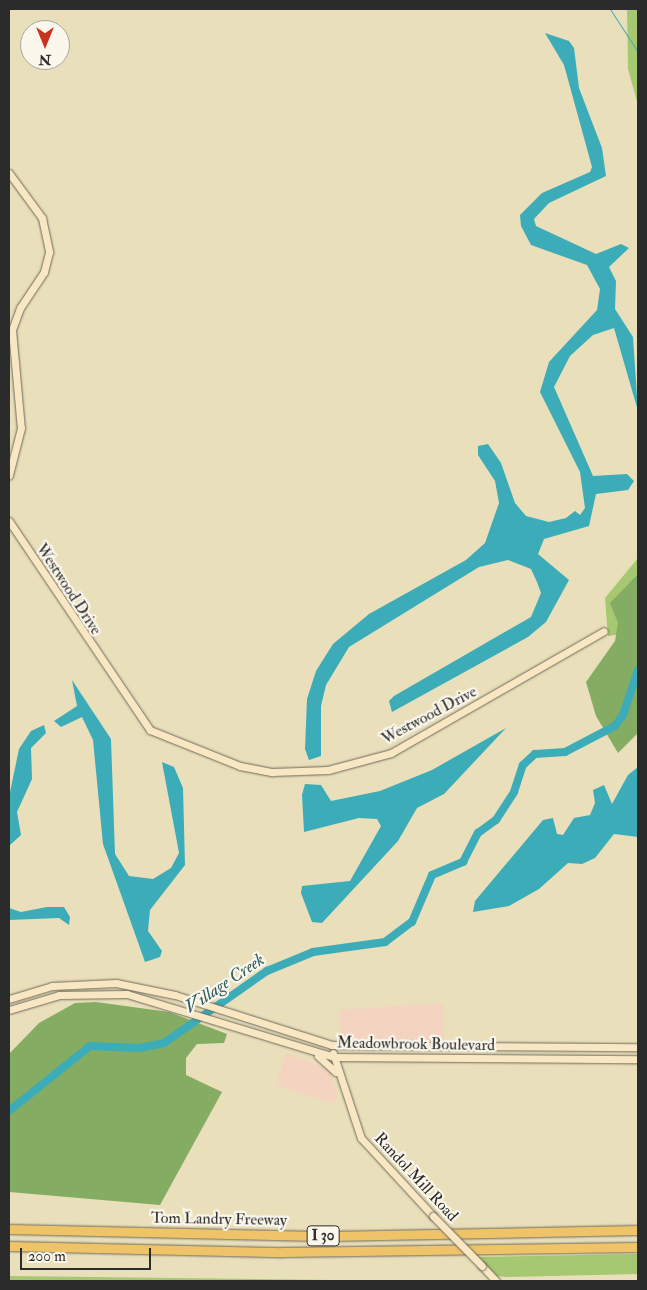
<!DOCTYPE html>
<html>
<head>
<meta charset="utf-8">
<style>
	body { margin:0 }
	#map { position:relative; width:647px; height:1290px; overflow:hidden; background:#e9dfba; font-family:"IM FELL Double Pica",serif }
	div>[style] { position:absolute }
	.built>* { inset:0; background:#f4d3c0 }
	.green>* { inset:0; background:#a5c871 }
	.forest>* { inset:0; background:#84ac63 }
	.water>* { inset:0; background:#3cacb8 }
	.stream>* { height:1px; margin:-0.5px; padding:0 0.5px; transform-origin:0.5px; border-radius:0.5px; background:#3cacb8 }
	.river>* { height:8px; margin:-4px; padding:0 4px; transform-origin:4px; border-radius:4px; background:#3cacb8 }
	.roads { filter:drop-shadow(0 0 1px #6e6a5d) drop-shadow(0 0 1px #6e6a5d) }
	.secondary>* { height:7px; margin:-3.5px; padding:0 3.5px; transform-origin:3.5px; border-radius:3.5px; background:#f9e7c3 }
	.highway>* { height:9px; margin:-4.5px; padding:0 4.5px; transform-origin:4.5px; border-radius:4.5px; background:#efc469 }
	.bridges { filter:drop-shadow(0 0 1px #6e6a5d) drop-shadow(0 0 1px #6e6a5d) }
	.secondary-bridge>* { height:7px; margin:-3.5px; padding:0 3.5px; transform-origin:3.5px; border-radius:3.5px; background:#f9e7c3 }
	span { translate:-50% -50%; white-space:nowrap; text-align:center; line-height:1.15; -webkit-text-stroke:4.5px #fbf7ec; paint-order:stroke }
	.shield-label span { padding:1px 4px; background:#fbf7ec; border:1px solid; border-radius:4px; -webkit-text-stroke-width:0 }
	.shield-label { font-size:15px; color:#2b2b2b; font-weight:700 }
	.street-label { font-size:16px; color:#2b2b2b }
	.water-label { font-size:18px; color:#325f63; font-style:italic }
	.frame { position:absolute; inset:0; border:10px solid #2b2b2b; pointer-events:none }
	.north { position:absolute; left:20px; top:20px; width:50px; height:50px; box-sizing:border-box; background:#fbf7ec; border:1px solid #a8a59f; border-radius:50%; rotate:180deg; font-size:14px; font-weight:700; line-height:20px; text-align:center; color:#2b2b2b }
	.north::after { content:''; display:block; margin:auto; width:18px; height:22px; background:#c8321e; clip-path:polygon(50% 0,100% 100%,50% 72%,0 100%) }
	.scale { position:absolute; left:20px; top:1248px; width:131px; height:22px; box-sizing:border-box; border:2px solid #2b2b2b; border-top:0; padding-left:6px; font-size:15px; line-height:18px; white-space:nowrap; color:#2b2b2b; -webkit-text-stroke:4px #fbf7ec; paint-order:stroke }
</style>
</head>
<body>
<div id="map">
	<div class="built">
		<i style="clip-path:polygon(443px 1003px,444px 1042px,342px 1042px,339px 1010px)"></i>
		<i style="clip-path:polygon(286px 1053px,329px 1070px,338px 1097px,332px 1103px,276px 1085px)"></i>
	</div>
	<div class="green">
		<i style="clip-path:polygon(627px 9px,638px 9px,638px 105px,628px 69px)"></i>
		<i style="clip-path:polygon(638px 558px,638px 632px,608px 636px,605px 598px)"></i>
		<i style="clip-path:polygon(638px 1254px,638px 1274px,507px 1277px,496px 1276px,477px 1257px)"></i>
		<i style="clip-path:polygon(9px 1276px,334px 1280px,334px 1281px,9px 1281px)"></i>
	</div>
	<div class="forest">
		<i style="clip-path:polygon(638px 574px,638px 733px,618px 753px,596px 716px,586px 682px,615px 641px,618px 623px,610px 603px)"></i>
		<i style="clip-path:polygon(96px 1002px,169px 1012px,227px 1034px,224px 1043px,197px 1044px,186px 1058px,186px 1075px,222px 1092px,160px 1205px,9px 1192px,9px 1054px,39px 1023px,75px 1003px)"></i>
	</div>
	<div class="water">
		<i style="clip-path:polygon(545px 33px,569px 41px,574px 48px,579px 88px,602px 148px,606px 176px,549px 203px,534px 219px,536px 226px,596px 254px,621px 244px,629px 248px,609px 267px,616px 281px,615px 309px,633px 337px,638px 411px,614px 328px,593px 335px,570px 356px,554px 387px,593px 476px,627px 474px,634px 481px,628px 490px,596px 494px,589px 526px,544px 539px,538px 554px,569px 580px,546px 622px,528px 637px,392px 712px,389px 701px,394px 696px,531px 617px,541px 593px,537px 582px,531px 569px,508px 560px,479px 567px,349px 647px,326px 685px,321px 706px,321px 756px,309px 760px,305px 749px,307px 699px,316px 671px,333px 644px,369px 614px,466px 560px,485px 543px,499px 503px,495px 481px,478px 455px,478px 446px,488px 444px,501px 463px,515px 503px,526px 516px,549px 522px,566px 518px,575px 511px,580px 515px,585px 508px,580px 472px,540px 392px,549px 362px,597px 310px,600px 289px,587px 265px,531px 245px,521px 226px,520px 215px,542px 193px,590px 172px,592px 167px,564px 65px)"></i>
		<i style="clip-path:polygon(72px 680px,111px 739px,115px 854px,129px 876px,153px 879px,171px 868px,179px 853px,162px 762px,174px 767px,183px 788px,185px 865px,150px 910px,148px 931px,162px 951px,160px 957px,145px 962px,103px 844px,93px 740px,82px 717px,61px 727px,54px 721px,77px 706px)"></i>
		<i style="clip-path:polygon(44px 725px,46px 733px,31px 748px,32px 779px,17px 812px,21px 835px,9px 846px,9px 797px,19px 749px,31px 731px)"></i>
		<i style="clip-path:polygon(506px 728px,444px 794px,417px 808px,398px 841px,322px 923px,312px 922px,301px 893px,302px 886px,350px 881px,381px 826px,377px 819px,359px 818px,304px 832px,302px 795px,305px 784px,321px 785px,331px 801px,380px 791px,432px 770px)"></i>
		<i style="clip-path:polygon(638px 767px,638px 837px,614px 834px,595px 858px,582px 864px,568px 863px,539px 889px,509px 906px,473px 912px,475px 901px,543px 820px,553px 818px,557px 834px,563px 835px,574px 818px,590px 815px,595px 803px,593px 790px,604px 785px,612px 804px,628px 775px)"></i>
		<i style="clip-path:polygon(47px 907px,64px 907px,70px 917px,69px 925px,59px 918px,9px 920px,9px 908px,21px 912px)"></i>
	</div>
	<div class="stream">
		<i style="left:610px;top:9px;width:51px;rotate:56.9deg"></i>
	</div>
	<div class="river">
		<i style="left:9px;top:1111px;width:104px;rotate:-38.7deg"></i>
		<i style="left:90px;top:1046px;width:49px;rotate:2.3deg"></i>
		<i style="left:139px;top:1048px;width:25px;rotate:-11deg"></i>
		<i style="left:164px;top:1043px;width:126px;rotate:-35deg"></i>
		<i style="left:267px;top:971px;width:50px;rotate:-22.4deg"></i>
		<i style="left:313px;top:952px;width:73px;rotate:-7.9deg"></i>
		<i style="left:385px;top:942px;width:34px;rotate:-37deg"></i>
		<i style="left:412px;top:922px;width:51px;rotate:-66.9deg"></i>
		<i style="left:432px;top:875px;width:34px;rotate:-23deg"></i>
		<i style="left:463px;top:862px;width:33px;rotate:-63deg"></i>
		<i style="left:478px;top:833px;width:22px;rotate:-36deg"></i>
		<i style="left:496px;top:820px;width:33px;rotate:-57deg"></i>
		<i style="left:514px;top:792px;width:28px;rotate:-72deg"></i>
		<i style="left:523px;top:765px;width:16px;rotate:-43deg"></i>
		<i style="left:535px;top:754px;width:30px;rotate:-4deg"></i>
		<i style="left:565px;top:752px;width:56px;rotate:-27.5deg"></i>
		<i style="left:615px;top:726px;width:14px;rotate:-54deg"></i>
		<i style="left:623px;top:715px;width:47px;rotate:-71.6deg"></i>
	</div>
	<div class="roads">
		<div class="secondary">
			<i style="left:9px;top:173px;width:56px;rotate:53.7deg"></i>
			<i style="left:42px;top:218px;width:35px;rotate:78deg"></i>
			<i style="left:49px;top:252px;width:21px;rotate:104deg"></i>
			<i style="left:44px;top:272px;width:43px;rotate:123.7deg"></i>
			<i style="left:20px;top:308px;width:23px;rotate:110deg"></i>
			<i style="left:12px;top:330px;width:98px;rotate:84.8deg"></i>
			<i style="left:21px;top:428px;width:49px;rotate:104.3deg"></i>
			<i style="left:9px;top:521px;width:252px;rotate:56deg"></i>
			<i style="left:150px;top:730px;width:97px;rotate:21.8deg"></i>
			<i style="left:240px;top:766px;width:33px;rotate:11deg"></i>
			<i style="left:272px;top:772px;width:56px;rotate:-2deg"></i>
			<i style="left:328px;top:770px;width:65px;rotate:-15.1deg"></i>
			<i style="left:391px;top:753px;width:245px;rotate:-29.8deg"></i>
			<i style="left:9px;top:999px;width:45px;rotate:-16.8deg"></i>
			<i style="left:52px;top:986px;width:64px;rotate:-2.7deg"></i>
			<i style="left:116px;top:983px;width:60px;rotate:11.5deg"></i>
			<i style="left:175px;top:995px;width:165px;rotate:17.7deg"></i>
			<i style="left:332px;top:1045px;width:306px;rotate:0.4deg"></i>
			<i style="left:9px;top:1010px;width:52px;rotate:-16.7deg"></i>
			<i style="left:59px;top:995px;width:68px;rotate:-0.8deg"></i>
			<i style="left:127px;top:994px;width:216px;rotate:16.9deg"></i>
			<i style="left:334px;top:1057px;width:304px;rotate:0.4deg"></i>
			<i style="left:333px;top:1053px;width:89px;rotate:71.8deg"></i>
			<i style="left:361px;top:1138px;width:106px;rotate:47.3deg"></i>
			<i style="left:318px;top:1056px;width:24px;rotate:42deg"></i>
			<i style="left:482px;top:1266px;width:21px;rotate:47deg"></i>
		</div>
		<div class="highway">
			<i style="left:9px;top:1229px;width:320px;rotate:1.3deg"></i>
			<i style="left:329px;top:1236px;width:309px;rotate:-1.1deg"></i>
			<i style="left:9px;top:1246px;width:274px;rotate:1.3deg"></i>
			<i style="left:283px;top:1252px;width:355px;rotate:-0.8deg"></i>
		</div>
	</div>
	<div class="bridges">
		<div class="secondary-bridge">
			<i style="left:433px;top:1216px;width:70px;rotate:45.6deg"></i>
		</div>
	</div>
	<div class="shield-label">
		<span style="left:323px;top:1236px">I 30</span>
	</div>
	<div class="street-label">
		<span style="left:69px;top:589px;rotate:57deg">Westwood Drive</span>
		<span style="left:429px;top:715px;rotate:-28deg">Westwood Drive</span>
		<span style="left:416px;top:1044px;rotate:1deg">Meadowbrook Boulevard</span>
		<span style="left:416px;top:1177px;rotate:47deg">Randol Mill Road</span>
		<span style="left:219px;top:1219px;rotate:1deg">Tom Landry Freeway</span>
	</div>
	<div class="water-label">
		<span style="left:225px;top:984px;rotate:-34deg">Village Creek</span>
	</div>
	<div class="frame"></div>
	<div class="north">N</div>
	<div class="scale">200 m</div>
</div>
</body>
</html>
